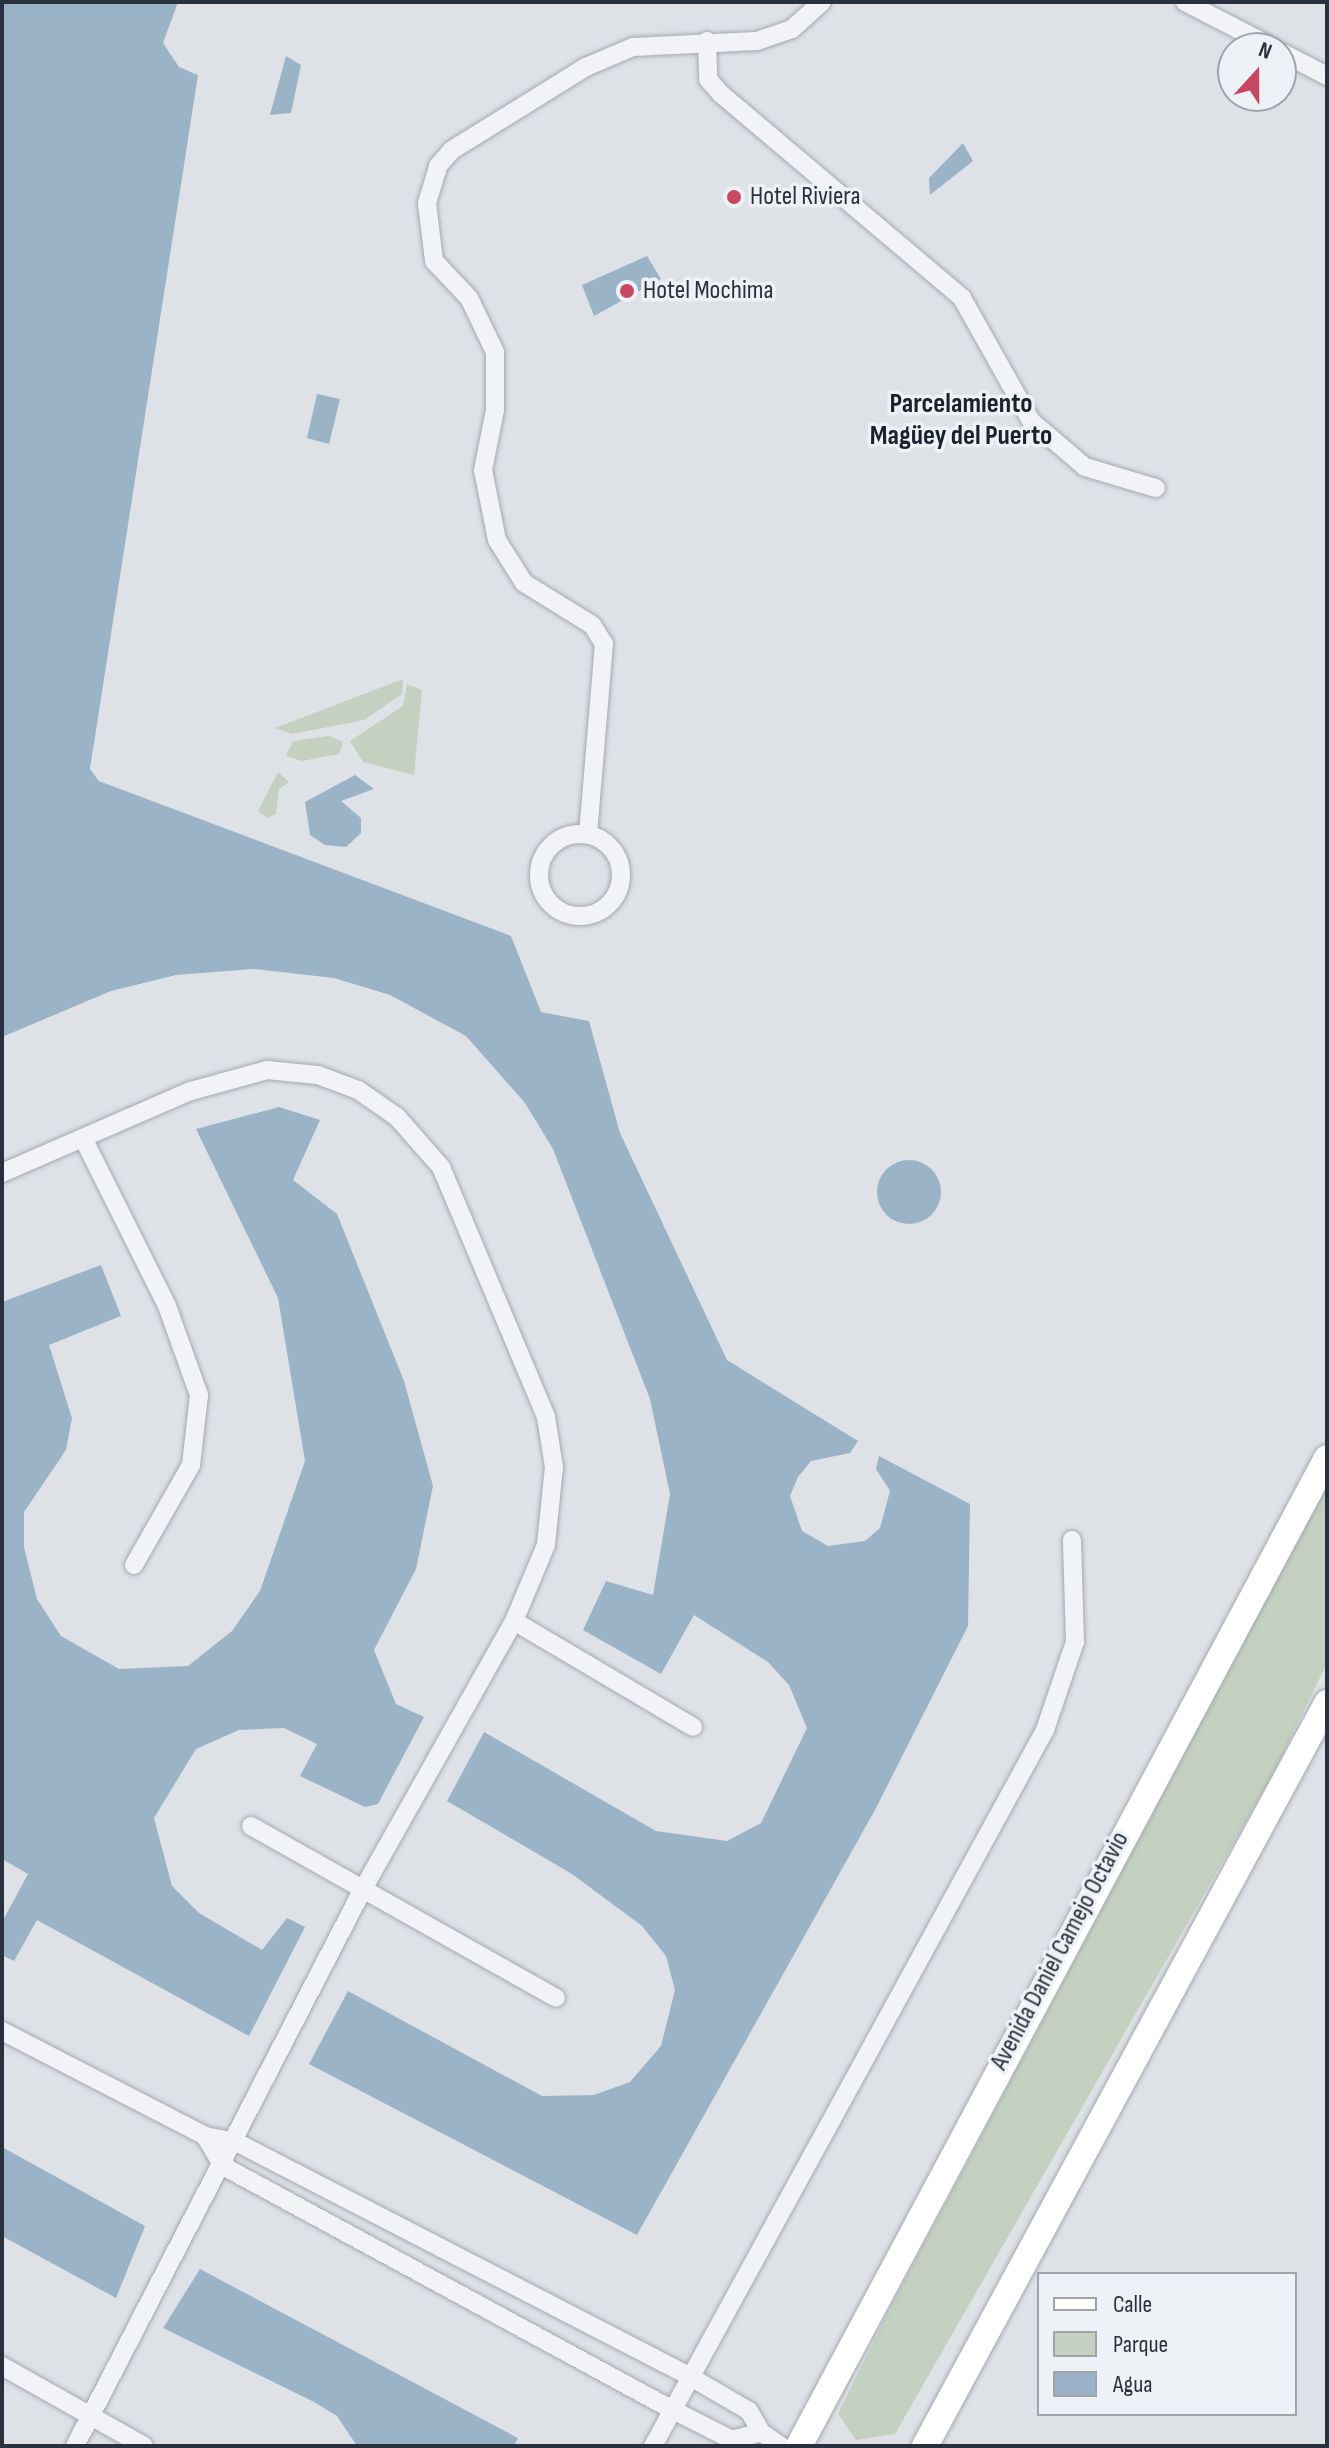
<!DOCTYPE html>
<html>
<head>
<meta charset="utf-8">
<style>
	body { margin:0 }
	#map { position:relative; width:1329px; height:2448px; overflow:hidden; background:#dee2e7; font-family:"Sofia Sans Condensed",sans-serif }
	div>[style] { position:absolute }
	.green>* { inset:0; background:#c5d1c0 }
	.water>* { inset:0; background:#9bb3c6 }
	.round { border-radius:50% }
	.pier>* { inset:0; background:#dee2e7 }
	.roads { filter:drop-shadow(0 0 2px #a4a9b1) drop-shadow(0 0 2px #a4a9b1) }
	.minor>* { height:18px; margin:-9px; padding:0 9px; transform-origin:9px; border-radius:9px; background:#f1f3f6 }
	.minor>.ring { margin:-9px; padding:0; box-sizing:content-box; background:none; border:18px solid #f1f3f6; border-radius:50% }
	.secondary>* { height:26px; margin:-13px; padding:0 13px; transform-origin:13px; border-radius:13px; background:#fff }
	.dots>* { width:22px; height:22px; translate:-50% -50%; box-sizing:border-box; border:4px solid #eef1f5; border-radius:50% }
	span { translate:-50% -50%; white-space:nowrap; text-align:center; line-height:1.15; -webkit-text-stroke:7px #eef1f5; paint-order:stroke }
	.poi-label { font-size:26px; color:#28313d }
	.left { translate:0 -50%; text-align:left }
	.street-label { font-size:26px; color:#28313d }
	.neighbourhood-label { font-size:28px; color:#1a222e; font-weight:700 }
	.frame { position:absolute; inset:0; border:4px solid #28313d; pointer-events:none }
	.legend { position:absolute; left:1037px; top:2272px; width:260px; height:144px; box-sizing:border-box; background:#eef1f5; border:2px solid #9fa4ab; margin:0; padding:10px 14px; list-style:none; font-size:24px; color:#28313d }
	.legend li { display:flex; align-items:center; gap:16px; height:40px }
	.legend b { width:40px; border:2px solid #9fa4ab }
	.north { position:absolute; left:1217px; top:32px; width:80px; height:80px; box-sizing:border-box; background:#eef1f5; border:2px solid #9fa4ab; border-radius:50%; rotate:21deg; font-size:22px; font-weight:700; line-height:32px; text-align:center; color:#28313d }
	.north::after { content:''; display:block; margin:auto; width:28px; height:36px; background:#c84864; clip-path:polygon(50% 0,100% 100%,50% 72%,0 100%) }
</style>
</head>
<body>
<div id="map">
	<div class="green">
		<i style="clip-path:polygon(403px 679px,402px 694px,364px 720px,292px 734px,275px 728px)"></i>
		<i style="clip-path:polygon(407px 684px,422px 690px,414px 775px,363px 762px,350px 741px,403px 706px)"></i>
		<i style="clip-path:polygon(329px 736px,343px 742px,339px 754px,302px 761px,286px 756px,293px 741px)"></i>
		<i style="clip-path:polygon(278px 772px,289px 782px,279px 789px,276px 814px,267px 818px,258px 811px)"></i>
		<i style="clip-path:polygon(1327px 1484px,1327px 1663px,1273px 1774px,895px 2434px,856px 2440px,838px 2414px,888px 2312px)"></i>
	</div>
	<div class="water">
		<i style="clip-path:polygon(2px 2px,178px 2px,163px 43px,179px 67px,198px 75px,90px 769px,99px 781px,511px 936px,541px 1012px,589px 1021px,620px 1133px,727px 1360px,858px 1441px,850px 1453px,811px 1461px,798px 1477px,790px 1496px,802px 1531px,828px 1546px,865px 1541px,880px 1528px,890px 1491px,876px 1469px,879px 1456px,970px 1504px,968px 1626px,875px 1810px,637px 2235px,309px 2064px,348px 1991px,542px 2096px,594px 2095px,630px 2082px,661px 2046px,675px 1990px,666px 1956px,642px 1926px,572px 1874px,447px 1801px,484px 1732px,656px 1831px,727px 1841px,761px 1823px,807px 1728px,789px 1685px,768px 1662px,694px 1615px,661px 1674px,583px 1630px,606px 1581px,653px 1595px,670px 1494px,650px 1399px,553px 1149px,525px 1103px,466px 1036px,390px 995px,334px 978px,253px 969px,176px 975px,111px 991px,2px 1037px)"></i>
		<i style="clip-path:polygon(286px 56px,301px 65px,291px 113px,270px 115px)"></i>
		<i style="clip-path:polygon(963px 143px,973px 161px,930px 195px,929px 178px)"></i>
		<i style="clip-path:polygon(647px 256px,661px 279px,594px 316px,582px 285px)"></i>
		<i style="clip-path:polygon(317px 394px,340px 399px,329px 444px,307px 438px)"></i>
		<i style="clip-path:polygon(355px 775px,374px 789px,341px 801px,361px 818px,361px 833px,346px 847px,325px 845px,310px 835px,305px 802px)"></i>
		<i style="clip-path:polygon(279px 1107px,320px 1120px,293px 1180px,337px 1214px,404px 1381px,433px 1486px,416px 1569px,374px 1650px,396px 1704px,424px 1717px,378px 1804px,365px 1807px,300px 1776px,317px 1744px,284px 1728px,239px 1730px,196px 1749px,154px 1818px,172px 1886px,199px 1913px,262px 1950px,287px 1918px,305px 1927px,249px 2036px,37px 1920px,14px 1961px,2px 1955px,2px 1922px,28px 1874px,2px 1859px,2px 1302px,101px 1265px,121px 1316px,49px 1345px,72px 1418px,66px 1450px,24px 1512px,24px 1547px,37px 1599px,61px 1636px,119px 1669px,188px 1666px,232px 1631px,260px 1591px,305px 1461px,278px 1298px,196px 1129px)"></i>
		<i class="round" style="left:877px;top:1160px;width:64px;height:64px"></i>
		<i style="clip-path:polygon(2px 2147px,145px 2226px,116px 2298px,2px 2236px)"></i>
		<i style="clip-path:polygon(200px 2269px,518px 2438px,514px 2446px,357px 2446px,337px 2416px,314px 2402px,163px 2328px)"></i>
	</div>
	<div class="pier">
		<i style="clip-path:polygon(103px 696px,94px 767px,101px 778px,514px 933px,99px 781px,90px 768px)"></i>
	</div>
	<div class="roads">
		<div class="minor">
			<i style="left:1185px;top:2px;width:100px;rotate:27.3deg"></i>
			<i style="left:707px;top:41px;width:38px;rotate:88deg"></i>
			<i style="left:708px;top:79px;width:20px;rotate:49deg"></i>
			<i style="left:721px;top:94px;width:316px;rotate:40.2deg"></i>
			<i style="left:962px;top:298px;width:141px;rotate:60.7deg"></i>
			<i style="left:1031px;top:421px;width:71px;rotate:40.4deg"></i>
			<i style="left:1085px;top:467px;width:74px;rotate:16.5deg"></i>
			<i style="left:1281px;top:52px;width:52px;rotate:27.6deg"></i>
			<i style="left:588px;top:834px;width:191px;rotate:-85.2deg"></i>
			<i style="left:604px;top:644px;width:22px;rotate:-122deg"></i>
			<i style="left:592px;top:625px;width:80px;rotate:-148.3deg"></i>
			<i style="left:524px;top:583px;width:51px;rotate:-122.1deg"></i>
			<i style="left:497px;top:540px;width:71px;rotate:-101.3deg"></i>
			<i style="left:483px;top:470px;width:61px;rotate:-78.7deg"></i>
			<i style="left:495px;top:410px;width:58px;rotate:-90deg"></i>
			<i style="left:495px;top:352px;width:60px;rotate:-115.7deg"></i>
			<i style="left:469px;top:298px;width:51px;rotate:-133.4deg"></i>
			<i style="left:434px;top:261px;width:58px;rotate:-96.9deg"></i>
			<i style="left:427px;top:203px;width:39px;rotate:-73deg"></i>
			<i style="left:438px;top:166px;width:21px;rotate:-49deg"></i>
			<i style="left:452px;top:150px;width:158px;rotate:-31.8deg"></i>
			<i style="left:586px;top:67px;width:51px;rotate:-23.1deg"></i>
			<i style="left:633px;top:47px;width:124px;rotate:-2.8deg"></i>
			<i style="left:757px;top:41px;width:37px;rotate:-19deg"></i>
			<i style="left:792px;top:29px;width:40px;rotate:-42deg"></i>
			<i class="ring" style="left:539px;top:834px;width:64px;height:64px"></i>
			<i style="left:84px;top:1140px;width:186px;rotate:63.4deg"></i>
			<i style="left:167px;top:1306px;width:95px;rotate:70.2deg"></i>
			<i style="left:199px;top:1395px;width:70px;rotate:96.5deg"></i>
			<i style="left:191px;top:1465px;width:115px;rotate:119.7deg"></i>
			<i style="left:2px;top:1173px;width:206px;rotate:-23.5deg"></i>
			<i style="left:191px;top:1091px;width:79px;rotate:-15.4deg"></i>
			<i style="left:267px;top:1070px;width:51px;rotate:5.6deg"></i>
			<i style="left:318px;top:1075px;width:43px;rotate:20.6deg"></i>
			<i style="left:358px;top:1090px;width:47px;rotate:34.7deg"></i>
			<i style="left:397px;top:1117px;width:67px;rotate:48.7deg"></i>
			<i style="left:441px;top:1167px;width:271px;rotate:67.2deg"></i>
			<i style="left:546px;top:1417px;width:51px;rotate:80.9deg"></i>
			<i style="left:554px;top:1467px;width:78px;rotate:95.9deg"></i>
			<i style="left:546px;top:1545px;width:82px;rotate:112.8deg"></i>
			<i style="left:514px;top:1621px;width:305px;rotate:119.4deg"></i>
			<i style="left:364px;top:1887px;width:629px;rotate:117.34deg"></i>
			<i style="left:514px;top:1621px;width:208px;rotate:30.6deg"></i>
			<i style="left:251px;top:1826px;width:350px;rotate:29.4deg"></i>
			<i style="left:2px;top:2031px;width:229px;rotate:27.3deg"></i>
			<i style="left:205px;top:2136px;width:32px;rotate:11deg"></i>
			<i style="left:236px;top:2142px;width:510px;rotate:27.32deg"></i>
			<i style="left:689px;top:2376px;width:69px;rotate:30.3deg"></i>
			<i style="left:749px;top:2411px;width:24px;rotate:60deg"></i>
			<i style="left:761px;top:2432px;width:24px;rotate:35deg"></i>
			<i style="left:205px;top:2136px;width:35px;rotate:59deg"></i>
			<i style="left:223px;top:2166px;width:510px;rotate:28.48deg"></i>
			<i style="left:671px;top:2409px;width:68px;rotate:26.9deg"></i>
			<i style="left:732px;top:2440px;width:30px;rotate:-15deg"></i>
			<i style="left:2px;top:2366px;width:163px;rotate:29.4deg"></i>
			<i style="left:653px;top:2446px;width:816px;rotate:-61.3deg"></i>
			<i style="left:1045px;top:1730px;width:93px;rotate:-71.2deg"></i>
			<i style="left:1075px;top:1642px;width:102px;rotate:-91.7deg"></i>
		</div>
		<div class="secondary">
			<i style="left:799px;top:2446px;width:1120px;rotate:-61.88deg"></i>
			<i style="left:925px;top:2446px;width:845px;rotate:-61.58deg"></i>
		</div>
	</div>
	<div class="dots">
		<i style="left:734px;top:197px;background:#c84864"></i>
		<i style="left:627px;top:291px;background:#c84864"></i>
	</div>
	<div class="poi-label">
		<span class="left" style="left:750px;top:197px">Hotel Riviera</span>
		<span class="left" style="left:643px;top:291px">Hotel Mochima</span>
	</div>
	<div class="street-label">
		<span style="left:1060px;top:1951px;rotate:-62deg">Avenida Daniel Camejo Octavio</span>
	</div>
	<div class="neighbourhood-label">
		<span style="left:961px;top:420px">Parcelamiento<br>Magüey del Puerto</span>
	</div>
	<div class="frame"></div>
	<ul class="legend">
	<li><b style="height:10px;background:#fff"></b>Calle</li>
	<li><b style="height:22px;background:#c5d1c0"></b>Parque</li>
	<li><b style="height:22px;background:#9bb3c6"></b>Agua</li>
	</ul>
	<div class="north">N</div>
</div>
</body>
</html>
